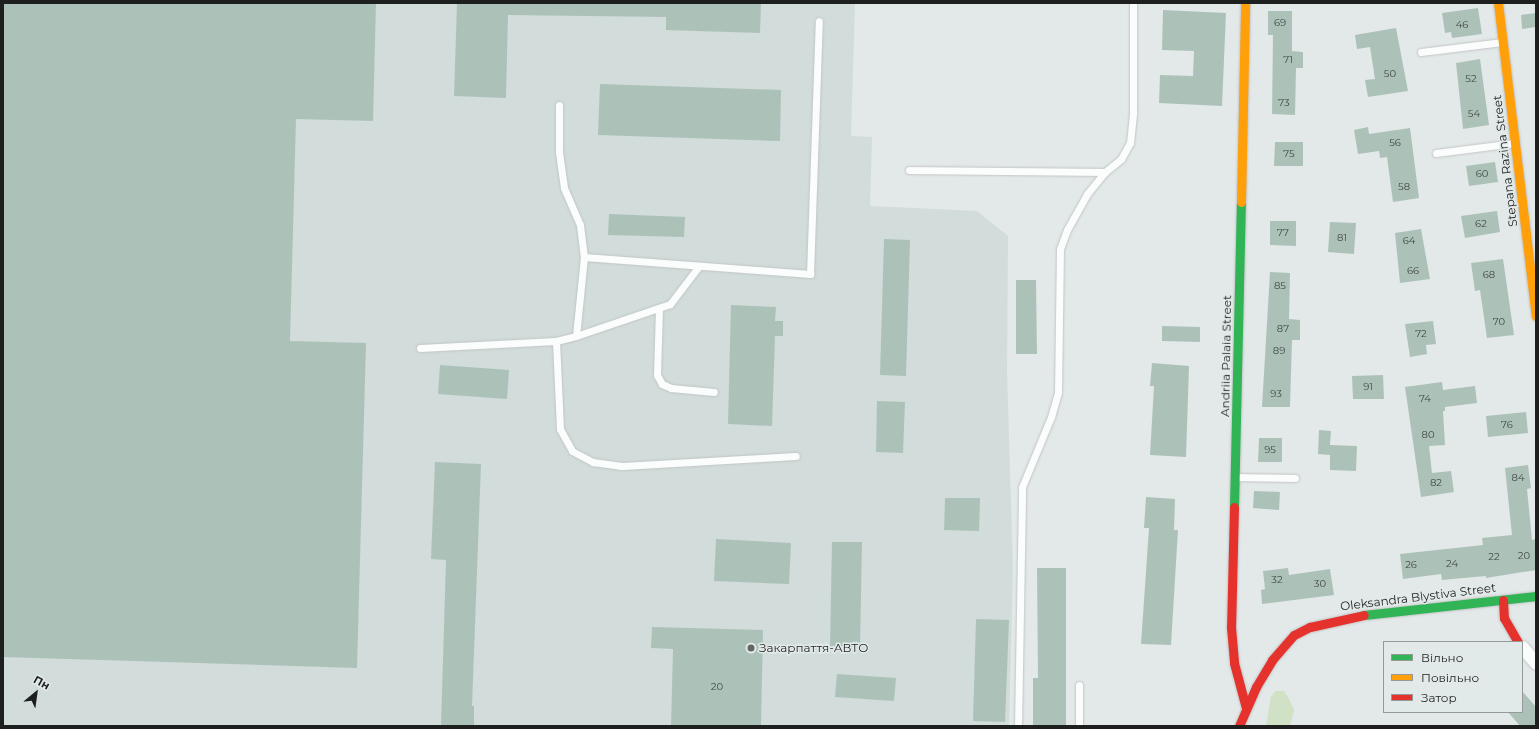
<!DOCTYPE html>
<html>
<head>
<meta charset="utf-8">
<style>
	body { margin:0 }
	#map { position:relative; width:1539px; height:729px; overflow:hidden; background:#e3e8e8; font-family:Montserrat,sans-serif }
	div>[style] { position:absolute }
	.built>* { inset:0; background:#d1dcdb }
	.green>* { inset:0; background:#d0e1c6 }
	.building>* { inset:0; background:#acc2b9 }
	.roads { filter:drop-shadow(0 0 1px #c2c5c5) drop-shadow(0 0 1px #c2c5c5) }
	.lane>* { height:7px; margin:-3.5px; padding:0 3.5px; transform-origin:3.5px; border-radius:3.5px; background:#fbfcfc }
	.street>* { height:13px; margin:-6.5px; padding:0 6.5px; transform-origin:6.5px; border-radius:6.5px; background:#fbfcfc }
	.fast>* { height:9px; margin:-4.5px; padding:0 4.5px; transform-origin:4.5px; border-radius:4.5px; background:#30b455 }
	.slow>* { height:9px; margin:-4.5px; padding:0 4.5px; transform-origin:4.5px; border-radius:4.5px; background:#ff9f0a }
	.jam>* { height:9px; margin:-4.5px; padding:0 4.5px; transform-origin:4.5px; border-radius:4.5px; background:#e5322d }
	.dots>* { width:11px; height:11px; translate:-50% -50%; box-sizing:border-box; border:2px solid #e2e9e9; border-radius:50% }
	span { translate:-50% -50%; white-space:nowrap; text-align:center; line-height:1.15; -webkit-text-stroke:3px #e2e9e9; paint-order:stroke }
	.number-label { font-size:10px; color:#424846 }
	.number-label span { -webkit-text-stroke-width:0 }
	.street-label { font-size:12px; color:#1e2020 }
	.poi-label { font-size:12px; color:#1e2020 }
	.left { translate:0 -50%; text-align:left }
	.frame { position:absolute; inset:0; border:4px solid #1e2020; pointer-events:none }
	.legend { position:absolute; left:1383px; top:641px; width:140px; height:72px; box-sizing:border-box; background:#e2e9e9; border:1px solid #949999; margin:0; padding:5px 7px; list-style:none; font-size:12px; color:#1e2020 }
	.legend li { display:flex; align-items:center; gap:8px; height:20px }
	.legend b { width:20px; border:1px solid #949999 }
	.north { position:absolute; left:16px; top:673px; width:40px; height:40px; -webkit-text-stroke:3px #e2e9e9; paint-order:stroke; rotate:29deg; font-size:11px; font-weight:700; line-height:16px; text-align:center; color:#1e2020 }
	.north::after { content:''; display:block; margin:auto; width:14px; height:18px; background:#1e2020; clip-path:polygon(50% 0,100% 100%,50% 72%,0 100%) }
</style>
</head>
<body>
<div id="map">
	<div class="built">
		<i style="clip-path:polygon(3px 3px,855px 3px,851px 136px,872px 137px,870px 206px,977px 211px,1008px 236px,1007px 372px,1013px 570px,1009px 726px,3px 726px)"></i>
	</div>
	<div class="green">
		<i style="clip-path:polygon(1276px 691px,1284px 691px,1288px 697px,1294px 710px,1290px 726px,1266px 726px,1271px 696px)"></i>
	</div>
	<div class="building">
		<i style="clip-path:polygon(3px 3px,376px 3px,373px 121px,296px 119px,290px 341px,366px 343px,357px 668px,3px 657px)"></i>
		<i style="clip-path:polygon(457px 3px,761px 3px,760px 33px,666px 30px,666px 17px,508px 15px,506px 98px,454px 96px)"></i>
		<i style="clip-path:polygon(1478px 8px,1482px 34px,1452px 38px,1451px 32px,1445px 33px,1442px 13px)"></i>
		<i style="clip-path:polygon(1163px 10px,1226px 13px,1222px 106px,1159px 103px,1160px 75px,1193px 76px,1194px 51px,1162px 50px)"></i>
		<i style="clip-path:polygon(1268px 11px,1292px 11px,1292px 51px,1303px 52px,1303px 68px,1296px 68px,1295px 115px,1272px 114px,1273px 35px,1268px 35px)"></i>
		<i style="clip-path:polygon(1536px 13px,1536px 27px,1522px 29px,1521px 15px)"></i>
		<i style="clip-path:polygon(1396px 28px,1408px 91px,1368px 97px,1365px 80px,1375px 79px,1370px 47px,1357px 49px,1355px 35px)"></i>
		<i style="clip-path:polygon(1480px 59px,1489px 125px,1463px 129px,1456px 63px)"></i>
		<i style="clip-path:polygon(600px 84px,781px 90px,780px 141px,598px 135px)"></i>
		<i style="clip-path:polygon(1368px 127px,1369px 134px,1410px 128px,1419px 198px,1393px 202px,1387px 157px,1380px 158px,1379px 151px,1358px 154px,1354px 130px)"></i>
		<i style="clip-path:polygon(1275px 142px,1303px 142px,1303px 166px,1274px 166px)"></i>
		<i style="clip-path:polygon(1495px 162px,1498px 182px,1469px 186px,1466px 166px)"></i>
		<i style="clip-path:polygon(1497px 211px,1500px 232px,1465px 238px,1461px 216px)"></i>
		<i style="clip-path:polygon(609px 214px,685px 217px,684px 237px,608px 235px)"></i>
		<i style="clip-path:polygon(1270px 221px,1296px 221px,1296px 246px,1270px 245px)"></i>
		<i style="clip-path:polygon(1330px 222px,1356px 223px,1354px 254px,1328px 252px)"></i>
		<i style="clip-path:polygon(1421px 229px,1430px 279px,1400px 283px,1395px 233px)"></i>
		<i style="clip-path:polygon(884px 239px,910px 240px,906px 376px,880px 375px)"></i>
		<i style="clip-path:polygon(1503px 259px,1514px 335px,1487px 338px,1480px 290px,1475px 291px,1471px 263px)"></i>
		<i style="clip-path:polygon(1270px 272px,1290px 273px,1289px 319px,1300px 320px,1300px 340px,1292px 340px,1290px 407px,1262px 407px)"></i>
		<i style="clip-path:polygon(1016px 280px,1036px 280px,1037px 354px,1016px 354px)"></i>
		<i style="clip-path:polygon(731px 305px,776px 307px,775px 321px,783px 321px,783px 336px,775px 336px,772px 426px,728px 424px)"></i>
		<i style="clip-path:polygon(1433px 321px,1436px 344px,1426px 345px,1427px 354px,1410px 357px,1405px 324px)"></i>
		<i style="clip-path:polygon(1162px 326px,1200px 327px,1200px 342px,1162px 341px)"></i>
		<i style="clip-path:polygon(1152px 363px,1189px 366px,1186px 457px,1150px 455px,1154px 386px,1150px 386px)"></i>
		<i style="clip-path:polygon(440px 365px,509px 370px,507px 399px,438px 394px)"></i>
		<i style="clip-path:polygon(1383px 375px,1384px 399px,1353px 399px,1352px 376px)"></i>
		<i style="clip-path:polygon(1442px 382px,1443px 390px,1475px 386px,1477px 403px,1445px 407px,1445px 411px,1443px 411px,1445px 445px,1429px 446px,1432px 473px,1451px 471px,1454px 492px,1421px 497px,1405px 387px)"></i>
		<i style="clip-path:polygon(877px 401px,905px 402px,903px 453px,876px 452px)"></i>
		<i style="clip-path:polygon(1526px 412px,1528px 433px,1488px 437px,1486px 416px)"></i>
		<i style="clip-path:polygon(1319px 430px,1331px 431px,1330px 445px,1357px 446px,1356px 471px,1330px 470px,1330px 447px,1330px 455px,1318px 454px)"></i>
		<i style="clip-path:polygon(1259px 438px,1282px 438px,1282px 462px,1258px 462px)"></i>
		<i style="clip-path:polygon(435px 462px,481px 464px,472px 706px,474px 706px,474px 726px,441px 726px,446px 560px,431px 559px)"></i>
		<i style="clip-path:polygon(1528px 465px,1531px 488px,1527px 489px,1532px 540px,1536px 539px,1536px 570px,1486px 578px,1486px 576px,1442px 580px,1441px 574px,1403px 579px,1400px 554px,1483px 545px,1482px 538px,1512px 535px,1505px 468px)"></i>
		<i style="clip-path:polygon(1254px 491px,1280px 492px,1279px 510px,1253px 508px)"></i>
		<i style="clip-path:polygon(1146px 497px,1175px 499px,1174px 530px,1178px 530px,1171px 645px,1141px 644px,1149px 528px,1144px 528px)"></i>
		<i style="clip-path:polygon(945px 498px,980px 498px,979px 531px,944px 530px)"></i>
		<i style="clip-path:polygon(716px 539px,791px 543px,789px 584px,714px 581px)"></i>
		<i style="clip-path:polygon(832px 542px,862px 542px,860px 647px,830px 646px)"></i>
		<i style="clip-path:polygon(1037px 568px,1066px 568px,1066px 726px,1033px 726px,1033px 678px,1038px 678px)"></i>
		<i style="clip-path:polygon(1288px 568px,1289px 575px,1330px 569px,1334px 595px,1262px 604px,1261px 590px,1265px 589px,1263px 571px)"></i>
		<i style="clip-path:polygon(976px 619px,1009px 620px,1005px 722px,973px 721px)"></i>
		<i style="clip-path:polygon(652px 627px,763px 630px,761px 726px,671px 726px,673px 649px,651px 648px)"></i>
		<i style="clip-path:polygon(837px 674px,896px 678px,894px 701px,835px 697px)"></i>
		<i style="clip-path:polygon(1522px 691px,1536px 707px,1536px 726px,1520px 726px,1508px 712px,1522px 712px)"></i>
	</div>
	<div class="roads">
		<div class="lane">
			<i style="left:1421px;top:52px;width:82px;rotate:-7deg"></i>
			<i style="left:559px;top:105px;width:47px;rotate:90deg"></i>
			<i style="left:559px;top:152px;width:36px;rotate:82deg"></i>
			<i style="left:564px;top:188px;width:40px;rotate:66.6deg"></i>
			<i style="left:580px;top:225px;width:32px;rotate:83deg"></i>
			<i style="left:584px;top:257px;width:79px;rotate:95.8deg"></i>
			<i style="left:1436px;top:153px;width:79px;rotate:-7.3deg"></i>
			<i style="left:909px;top:170px;width:196px;rotate:0.6deg"></i>
			<i style="left:584px;top:257px;width:227px;rotate:4.3deg"></i>
			<i style="left:810px;top:274px;width:253px;rotate:-88deg"></i>
			<i style="left:659px;top:308px;width:67px;rotate:91.7deg"></i>
			<i style="left:657px;top:375px;width:10px;rotate:61deg"></i>
			<i style="left:662px;top:384px;width:10px;rotate:24deg"></i>
			<i style="left:671px;top:388px;width:43px;rotate:5.3deg"></i>
			<i style="left:556px;top:341px;width:88px;rotate:87.4deg"></i>
			<i style="left:560px;top:429px;width:25px;rotate:61deg"></i>
			<i style="left:572px;top:451px;width:24px;rotate:28deg"></i>
			<i style="left:593px;top:462px;width:29px;rotate:8deg"></i>
			<i style="left:622px;top:466px;width:174px;rotate:-3.3deg"></i>
			<i style="left:420px;top:348px;width:136px;rotate:-2.9deg"></i>
			<i style="left:556px;top:341px;width:21px;rotate:-14deg"></i>
			<i style="left:576px;top:336px;width:99px;rotate:-18.8deg"></i>
			<i style="left:670px;top:304px;width:48px;rotate:-52.7deg"></i>
			<i style="left:1235px;top:477px;width:60px;rotate:1deg"></i>
			<i style="left:1018px;top:726px;width:239px;rotate:-89deg"></i>
			<i style="left:1022px;top:487px;width:76px;rotate:-67.5deg"></i>
			<i style="left:1051px;top:417px;width:26px;rotate:-74deg"></i>
			<i style="left:1058px;top:392px;width:143px;rotate:-89.2deg"></i>
			<i style="left:1060px;top:249px;width:20px;rotate:-70deg"></i>
			<i style="left:1067px;top:230px;width:41px;rotate:-60.9deg"></i>
			<i style="left:1087px;top:194px;width:28px;rotate:-51deg"></i>
			<i style="left:1105px;top:172px;width:21px;rotate:-39deg"></i>
			<i style="left:1121px;top:159px;width:18px;rotate:-61deg"></i>
			<i style="left:1130px;top:143px;width:31px;rotate:-84deg"></i>
			<i style="left:1133px;top:112px;width:109px;rotate:-90deg"></i>
			<i style="left:1079px;top:726px;width:41px;rotate:-90deg"></i>
		</div>
		<div class="street">
			<i style="left:1522px;top:647px;width:21px;rotate:49deg"></i>
		</div>
		<div class="fast">
			<i style="left:1234px;top:507px;width:305px;rotate:-88.7deg"></i>
			<i style="left:1364px;top:615px;width:173px;rotate:-6.3deg"></i>
		</div>
		<div class="slow">
			<i style="left:1498px;top:3px;width:315px;rotate:83.1deg"></i>
			<i style="left:1241px;top:202px;width:199px;rotate:-88.8deg"></i>
		</div>
		<div class="jam">
			<i style="left:1234px;top:507px;width:120px;rotate:91.4deg"></i>
			<i style="left:1231px;top:627px;width:36px;rotate:85deg"></i>
			<i style="left:1234px;top:663px;width:47px;rotate:75.1deg"></i>
			<i style="left:1503px;top:600px;width:18px;rotate:87deg"></i>
			<i style="left:1504px;top:618px;width:28px;rotate:60deg"></i>
			<i style="left:1239px;top:726px;width:43px;rotate:-66.4deg"></i>
			<i style="left:1256px;top:687px;width:31px;rotate:-59deg"></i>
			<i style="left:1272px;top:660px;width:33px;rotate:-49deg"></i>
			<i style="left:1294px;top:635px;width:18px;rotate:-27deg"></i>
			<i style="left:1310px;top:627px;width:55px;rotate:-12.5deg"></i>
		</div>
	</div>
	<div class="dots">
		<i style="left:751px;top:648px;background:#636666"></i>
	</div>
	<div class="number-label">
		<span style="left:1280px;top:23px">69</span>
		<span style="left:1462px;top:25px">46</span>
		<span style="left:1288px;top:60px">71</span>
		<span style="left:1390px;top:74px">50</span>
		<span style="left:1471px;top:79px">52</span>
		<span style="left:1284px;top:103px">73</span>
		<span style="left:1474px;top:114px">54</span>
		<span style="left:1395px;top:143px">56</span>
		<span style="left:1289px;top:154px">75</span>
		<span style="left:1482px;top:174px">60</span>
		<span style="left:1404px;top:187px">58</span>
		<span style="left:1481px;top:224px">62</span>
		<span style="left:1283px;top:233px">77</span>
		<span style="left:1342px;top:238px">81</span>
		<span style="left:1409px;top:241px">64</span>
		<span style="left:1413px;top:271px">66</span>
		<span style="left:1489px;top:275px">68</span>
		<span style="left:1280px;top:286px">85</span>
		<span style="left:1499px;top:322px">70</span>
		<span style="left:1283px;top:329px">87</span>
		<span style="left:1421px;top:334px">72</span>
		<span style="left:1279px;top:351px">89</span>
		<span style="left:1368px;top:387px">91</span>
		<span style="left:1276px;top:394px">93</span>
		<span style="left:1425px;top:399px">74</span>
		<span style="left:1507px;top:425px">76</span>
		<span style="left:1428px;top:435px">80</span>
		<span style="left:1270px;top:450px">95</span>
		<span style="left:1518px;top:478px">84</span>
		<span style="left:1436px;top:483px">82</span>
		<span style="left:1524px;top:556px">20</span>
		<span style="left:1494px;top:557px">22</span>
		<span style="left:1452px;top:564px">24</span>
		<span style="left:1411px;top:565px">26</span>
		<span style="left:1277px;top:580px">32</span>
		<span style="left:1320px;top:584px">30</span>
		<span style="left:717px;top:687px">20</span>
	</div>
	<div class="street-label">
		<span style="left:1505px;top:161px;rotate:-97deg">Stepana Razina Street</span>
		<span style="left:1226px;top:356px;rotate:-89deg">Andriia Palaia Street</span>
		<span style="left:1418px;top:597px;rotate:-7deg">Oleksandra Blystiva Street</span>
	</div>
	<div class="poi-label">
		<span class="left" style="left:759px;top:648px">Закарпаття-АВТО</span>
	</div>
	<div class="frame"></div>
	<ul class="legend">
	<li><b style="height:5px;background:#30b455"></b>Вільно</li>
	<li><b style="height:5px;background:#ff9f0a"></b>Повільно</li>
	<li><b style="height:5px;background:#e5322d"></b>Затор</li>
	</ul>
	<div class="north">Пн</div>
</div>
</body>
</html>
